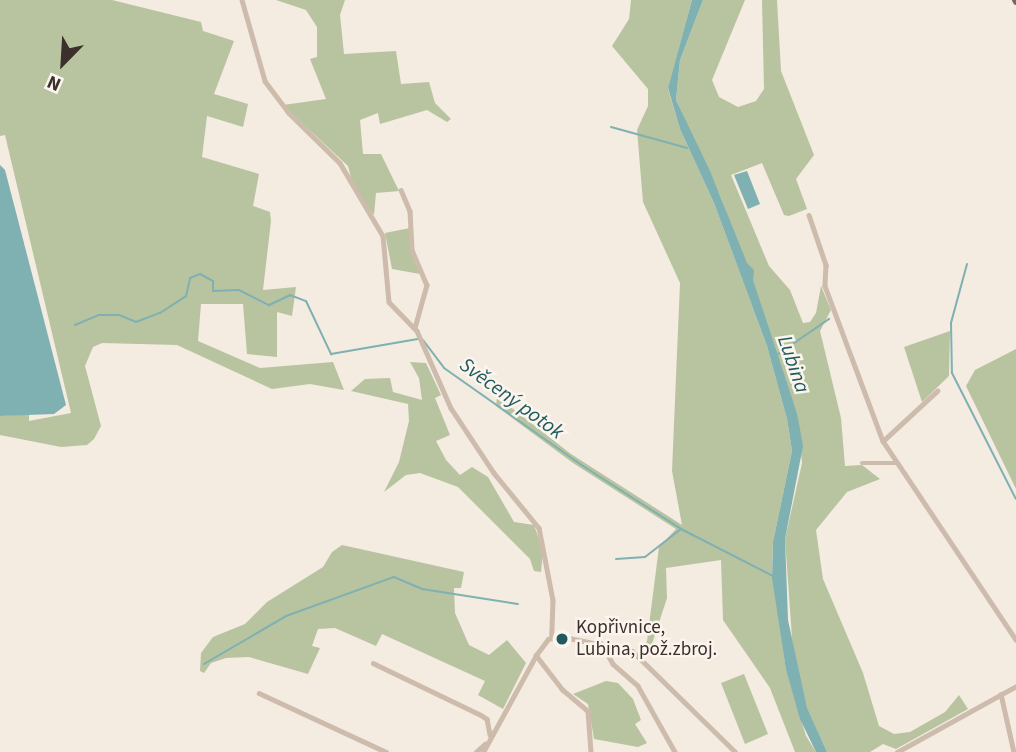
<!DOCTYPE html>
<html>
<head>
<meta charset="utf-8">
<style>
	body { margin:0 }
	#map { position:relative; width:1016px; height:752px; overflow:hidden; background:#f4ebe1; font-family:"Source Sans 3",sans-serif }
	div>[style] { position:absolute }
	.green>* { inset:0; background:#b8c4a0 }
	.water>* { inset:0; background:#7fb0b2 }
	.stream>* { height:2px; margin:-1px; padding:0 1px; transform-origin:1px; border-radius:1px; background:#7fb0b2 }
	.minor>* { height:4.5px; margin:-2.25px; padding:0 2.25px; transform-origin:2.25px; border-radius:2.25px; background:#cdbbac }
	.tertiary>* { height:5px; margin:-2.5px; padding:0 2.5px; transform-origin:2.5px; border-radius:2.5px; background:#cdbbac }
	.primary>* { height:6px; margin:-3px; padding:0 3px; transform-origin:3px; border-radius:3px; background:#7d675c }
	.dots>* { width:19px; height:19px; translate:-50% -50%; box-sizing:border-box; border:4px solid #fbf5ee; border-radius:50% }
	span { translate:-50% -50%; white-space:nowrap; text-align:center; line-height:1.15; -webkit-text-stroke:5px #fbf5ee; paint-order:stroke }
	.poi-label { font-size:19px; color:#3b302b }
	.left { translate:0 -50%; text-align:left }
	.water-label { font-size:21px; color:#1f5a5e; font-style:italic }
	.north { position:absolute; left:28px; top:28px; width:70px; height:70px; -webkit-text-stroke:5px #fbf5ee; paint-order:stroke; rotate:204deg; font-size:19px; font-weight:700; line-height:28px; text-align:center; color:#3b302b }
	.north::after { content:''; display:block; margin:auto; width:24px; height:32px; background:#3b302b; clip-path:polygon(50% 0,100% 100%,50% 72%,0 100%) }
</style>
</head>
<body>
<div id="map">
	<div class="green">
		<i style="clip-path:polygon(0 0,112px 0,201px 22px,203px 31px,234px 41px,214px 94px,248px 104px,243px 127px,207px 116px,202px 157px,259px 174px,253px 206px,270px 212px,271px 221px,263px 290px,296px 287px,292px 316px,277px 312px,277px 357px,247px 354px,243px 304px,201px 304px,198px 341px,260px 368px,333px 362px,344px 390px,310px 384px,272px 389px,177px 345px,102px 343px,93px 347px,85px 366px,101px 426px,94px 439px,87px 445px,61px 447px,0 435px,0 416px,29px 414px,29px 421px,71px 413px,5px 135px,0 136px)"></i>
		<i style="clip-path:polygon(276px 0,345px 0,340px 15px,344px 54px,396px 51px,401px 84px,429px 82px,435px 103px,451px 119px,447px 122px,427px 110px,380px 124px,378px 113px,360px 120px,363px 154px,381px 154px,399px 191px,376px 193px,374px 215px,354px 189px,348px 166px,283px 105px,326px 99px,310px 59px,317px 57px,317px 27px,306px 10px)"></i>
		<i style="clip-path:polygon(631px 0,692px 0,668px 89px,680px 129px,714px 203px,767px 346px,787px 419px,792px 451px,773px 542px,772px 570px,786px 670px,806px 736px,816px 752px,795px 752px,770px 688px,723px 620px,721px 560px,666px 568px,667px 598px,649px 653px,642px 648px,647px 641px,659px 547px,676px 529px,573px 463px,496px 406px,498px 389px,504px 402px,571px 454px,682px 525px,672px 471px,680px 283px,643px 202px,637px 130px,648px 106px,648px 89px,612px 46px,629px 19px)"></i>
		<i style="clip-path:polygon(703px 0,745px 0,712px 80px,719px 97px,738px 107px,756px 101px,764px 89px,762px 0,777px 0,781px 71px,814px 155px,796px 179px,807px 209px,789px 216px,784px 215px,762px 163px,731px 175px,769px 266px,790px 290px,803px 323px,810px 322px,816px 313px,821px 286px,831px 310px,820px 331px,841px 418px,845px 466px,862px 465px,880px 479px,847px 492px,816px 530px,823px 579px,863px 673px,879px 726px,894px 734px,910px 732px,945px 712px,959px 695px,968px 709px,896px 749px,883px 744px,870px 752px,827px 752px,807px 709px,793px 652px,785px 539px,802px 463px,797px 413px,721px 198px,676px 100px,680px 60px)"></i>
		<i style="clip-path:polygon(410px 228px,411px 251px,420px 274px,392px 269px,385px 233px)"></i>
		<i style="clip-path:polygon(950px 331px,949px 376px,922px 402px,904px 347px)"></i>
		<i style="clip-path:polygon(1016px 349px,1016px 489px,966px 386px,975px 370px)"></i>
		<i style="clip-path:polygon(410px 362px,426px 363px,441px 395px,435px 398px,450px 435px,436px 441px,446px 460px,460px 475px,472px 467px,488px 477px,514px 522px,534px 525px,543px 551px,541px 572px,534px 571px,530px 559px,458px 487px,420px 473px,406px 475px,384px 492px,399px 462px,409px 421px,408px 404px,351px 391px,365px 379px,390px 378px,393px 392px,422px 400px,419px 378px)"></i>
		<i style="clip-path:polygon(342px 545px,464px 572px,461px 588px,454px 588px,455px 613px,469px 645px,489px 655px,507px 640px,526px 663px,503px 709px,478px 695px,485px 681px,382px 634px,376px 646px,335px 628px,318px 629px,312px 646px,320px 648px,308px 674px,249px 657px,226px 658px,211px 663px,204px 673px,200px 671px,201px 653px,213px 637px,245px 624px,267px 602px,323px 567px,332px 552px)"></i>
		<i style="clip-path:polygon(744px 674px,768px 734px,745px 744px,721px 683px)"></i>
		<i style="clip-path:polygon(606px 681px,618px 683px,633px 699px,641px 720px,635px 724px,647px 743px,638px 747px,594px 739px,588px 704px,573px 694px)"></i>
	</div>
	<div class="water">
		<i style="clip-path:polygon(692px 0,703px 0,680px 60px,676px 100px,710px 171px,747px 263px,754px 270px,753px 280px,797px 413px,803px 446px,785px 539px,788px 620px,807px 708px,827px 752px,816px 752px,800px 719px,786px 670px,772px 578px,773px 542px,792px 451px,787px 419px,767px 346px,714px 203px,680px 129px,668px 88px)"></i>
		<i style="clip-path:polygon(0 165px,5px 170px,66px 405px,54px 414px,0 416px)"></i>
		<i style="clip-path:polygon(747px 171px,760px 204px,748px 209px,734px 175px)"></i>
	</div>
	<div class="stream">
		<i style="left:611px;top:127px;width:79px;rotate:15.4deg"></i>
		<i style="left:967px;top:264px;width:61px;rotate:105.2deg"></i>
		<i style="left:951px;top:323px;width:50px;rotate:88.9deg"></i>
		<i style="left:952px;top:373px;width:141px;rotate:63.1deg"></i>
		<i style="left:75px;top:325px;width:26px;rotate:-23deg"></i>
		<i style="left:99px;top:315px;width:20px"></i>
		<i style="left:119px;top:315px;width:18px;rotate:22deg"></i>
		<i style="left:136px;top:322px;width:26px;rotate:-21deg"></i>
		<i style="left:160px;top:313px;width:31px;rotate:-33deg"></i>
		<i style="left:186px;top:296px;width:18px;rotate:-77deg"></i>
		<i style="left:190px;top:278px;width:11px;rotate:-22deg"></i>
		<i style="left:200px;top:274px;width:15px;rotate:28deg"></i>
		<i style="left:213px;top:281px;width:10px;rotate:90deg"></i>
		<i style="left:213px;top:291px;width:26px;rotate:-2deg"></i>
		<i style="left:239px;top:290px;width:34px;rotate:27deg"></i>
		<i style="left:269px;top:305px;width:23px;rotate:-25deg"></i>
		<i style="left:290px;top:295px;width:17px;rotate:21deg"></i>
		<i style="left:306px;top:301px;width:59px;rotate:64.7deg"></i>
		<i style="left:331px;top:354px;width:88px;rotate:-9.8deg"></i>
		<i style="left:423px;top:340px;width:35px;rotate:53deg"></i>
		<i style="left:444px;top:368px;width:170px;rotate:35.2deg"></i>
		<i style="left:583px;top:466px;width:117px;rotate:32.7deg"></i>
		<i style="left:681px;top:529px;width:103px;rotate:27.1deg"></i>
		<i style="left:778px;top:354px;width:62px;rotate:-34.5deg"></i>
		<i style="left:616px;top:559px;width:29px;rotate:-4deg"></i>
		<i style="left:645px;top:557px;width:46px;rotate:-37.9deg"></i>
		<i style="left:204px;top:664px;width:95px;rotate:-30.3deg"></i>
		<i style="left:286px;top:616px;width:115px;rotate:-19.9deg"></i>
		<i style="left:394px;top:577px;width:30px;rotate:23deg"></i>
		<i style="left:422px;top:589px;width:97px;rotate:8.9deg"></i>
	</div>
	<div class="minor">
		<i style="left:242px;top:0;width:84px;rotate:74.1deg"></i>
		<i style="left:265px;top:81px;width:39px;rotate:53deg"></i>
		<i style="left:288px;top:112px;width:73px;rotate:44.4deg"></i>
		<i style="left:340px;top:163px;width:85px;rotate:59.5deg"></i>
		<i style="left:383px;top:236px;width:66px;rotate:84.8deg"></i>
		<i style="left:389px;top:302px;width:40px;rotate:46deg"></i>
		<i style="left:417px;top:331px;width:84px;rotate:66.2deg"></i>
		<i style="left:451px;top:408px;width:78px;rotate:56.5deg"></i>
		<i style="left:494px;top:473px;width:71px;rotate:50.7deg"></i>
		<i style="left:539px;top:528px;width:73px;rotate:79deg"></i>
		<i style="left:553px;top:600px;width:36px;rotate:92deg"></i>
		<i style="left:401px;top:190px;width:23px;rotate:67deg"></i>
		<i style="left:410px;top:211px;width:39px;rotate:87deg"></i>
		<i style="left:412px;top:250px;width:38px;rotate:67deg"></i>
		<i style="left:427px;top:285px;width:45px;rotate:105.6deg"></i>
		<i style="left:809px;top:215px;width:53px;rotate:71.2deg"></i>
		<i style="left:826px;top:265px;width:21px;rotate:93deg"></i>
		<i style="left:825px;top:286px;width:165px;rotate:69.5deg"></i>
		<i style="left:883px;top:441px;width:239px;rotate:56.2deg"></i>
		<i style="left:883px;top:441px;width:74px;rotate:-42.8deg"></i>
		<i style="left:862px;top:463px;width:33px"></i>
		<i style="left:601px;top:643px;width:24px;rotate:60deg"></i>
		<i style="left:613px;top:664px;width:33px;rotate:41deg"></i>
		<i style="left:638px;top:686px;width:76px;rotate:60.7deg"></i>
		<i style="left:536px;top:655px;width:44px;rotate:52.4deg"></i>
		<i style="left:563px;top:690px;width:33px;rotate:40deg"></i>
		<i style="left:588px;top:711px;width:41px;rotate:85.8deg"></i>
		<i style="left:373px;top:663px;width:120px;rotate:25.7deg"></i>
		<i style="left:481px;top:715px;width:7px;rotate:34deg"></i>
		<i style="left:487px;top:719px;width:16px;rotate:79deg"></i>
		<i style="left:259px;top:693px;width:140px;rotate:24.9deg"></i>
		<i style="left:1001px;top:694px;width:59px;rotate:77.4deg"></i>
		<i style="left:476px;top:752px;width:12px;rotate:-42deg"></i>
	</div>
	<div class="tertiary">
		<i style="left:483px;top:752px;width:111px;rotate:-61.3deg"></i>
		<i style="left:536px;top:655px;width:20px;rotate:-53deg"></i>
		<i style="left:548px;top:639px;width:11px;rotate:-15deg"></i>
		<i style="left:559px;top:636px;width:75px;rotate:11.6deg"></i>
		<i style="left:632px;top:651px;width:144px;rotate:44.4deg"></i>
		<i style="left:897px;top:752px;width:136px;rotate:-29deg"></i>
	</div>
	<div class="primary">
		<i style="left:1015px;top:0;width:2px;rotate:63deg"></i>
	</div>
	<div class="dots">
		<i style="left:562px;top:639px;background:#1f5a5e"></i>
	</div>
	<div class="poi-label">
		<span class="left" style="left:576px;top:639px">Kopřivnice,<br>Lubina, pož.zbroj.</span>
	</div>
	<div class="water-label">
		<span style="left:794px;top:364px;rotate:71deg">Lubina</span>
		<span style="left:512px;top:398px;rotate:36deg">Svěcený potok</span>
	</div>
	<div class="north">N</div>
</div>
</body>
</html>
